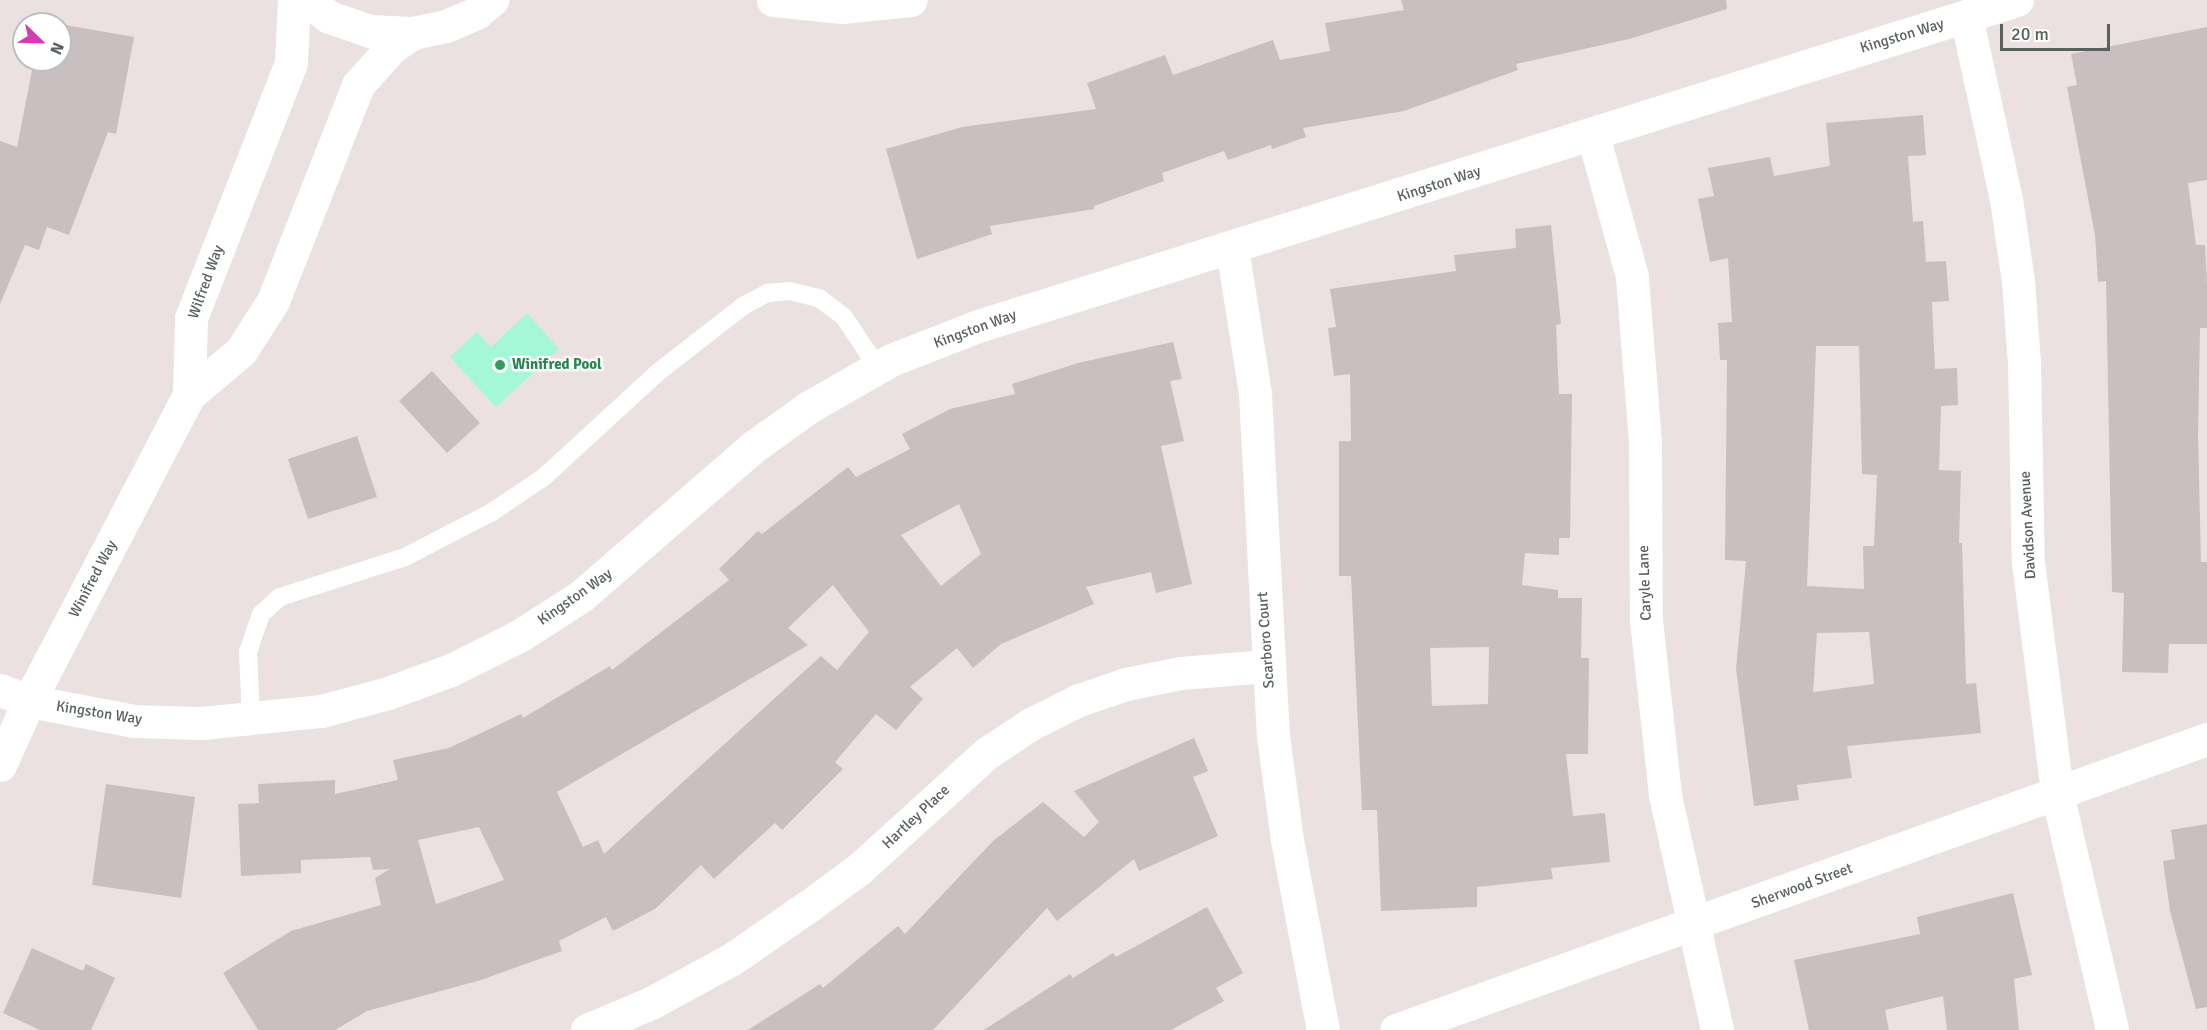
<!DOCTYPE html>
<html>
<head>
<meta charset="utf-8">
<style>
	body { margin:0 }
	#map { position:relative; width:2207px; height:1030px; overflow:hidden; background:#ebe1e1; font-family:Signika,sans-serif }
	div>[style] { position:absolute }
	.water>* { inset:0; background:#a4f8d7 }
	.building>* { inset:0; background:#c9bfc1 }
	.service>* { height:18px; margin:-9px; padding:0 9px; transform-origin:9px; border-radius:9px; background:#fff }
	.minor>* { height:33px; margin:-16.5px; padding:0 16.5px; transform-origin:16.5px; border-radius:16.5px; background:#fff }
	.secondary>* { height:33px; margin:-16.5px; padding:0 16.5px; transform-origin:16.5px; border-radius:16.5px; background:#fff }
	.dots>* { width:16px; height:16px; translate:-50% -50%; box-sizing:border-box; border:3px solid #fff; border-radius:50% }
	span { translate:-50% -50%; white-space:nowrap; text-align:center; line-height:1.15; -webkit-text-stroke:5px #fff; paint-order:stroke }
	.street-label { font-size:15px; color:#59615f }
	.leisure-label { font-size:15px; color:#27864d; font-weight:700 }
	.left { translate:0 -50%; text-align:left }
	.north { position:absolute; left:12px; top:12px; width:60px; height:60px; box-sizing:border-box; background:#fff; border:2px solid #bdc0bf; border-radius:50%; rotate:113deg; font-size:16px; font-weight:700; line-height:24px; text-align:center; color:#59615f }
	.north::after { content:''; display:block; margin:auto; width:21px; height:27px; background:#db37b3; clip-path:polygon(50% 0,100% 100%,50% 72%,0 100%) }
	.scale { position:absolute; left:2000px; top:24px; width:110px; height:27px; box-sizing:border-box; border:3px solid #59615f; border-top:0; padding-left:8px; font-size:18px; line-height:21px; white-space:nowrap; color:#59615f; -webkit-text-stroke:4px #fff; paint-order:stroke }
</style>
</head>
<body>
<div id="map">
	<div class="water">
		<i style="clip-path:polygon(527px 313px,559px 349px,496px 407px,450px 357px,477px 332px,491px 347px)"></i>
	</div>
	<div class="building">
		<i style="clip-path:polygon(1401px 0,1726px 0,1727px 9px,1629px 39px,1516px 64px,1518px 70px,1404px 111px,1303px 128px,1306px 137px,1272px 149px,1271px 145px,1228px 160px,1224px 151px,1162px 173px,1164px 181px,1094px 206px,1094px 209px,990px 226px,992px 234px,917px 259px,886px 149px,962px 127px,1096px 109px,1087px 83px,1165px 55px,1173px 75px,1273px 40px,1280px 60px,1330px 51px,1325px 23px,1404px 10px)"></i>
		<i style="clip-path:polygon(60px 24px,134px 37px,116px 134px,108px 132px,69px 235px,47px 227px,39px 250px,25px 245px,0 304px,0 141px,17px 147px,34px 60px,60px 60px)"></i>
		<i style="clip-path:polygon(2207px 27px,2207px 180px,2188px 183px,2196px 245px,2205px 245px,2207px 284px,2207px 328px,2200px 328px,2198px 434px,2201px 562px,2207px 562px,2207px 644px,2169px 644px,2168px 673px,2122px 672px,2124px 593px,2112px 592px,2106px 281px,2098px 282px,2095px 235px,2067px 87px,2077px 85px,2071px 54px)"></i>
		<i style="clip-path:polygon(evenodd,1923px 115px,1926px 155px,1908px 156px,1913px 222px,1923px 221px,1926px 262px,1946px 261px,1949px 301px,1932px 302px,1935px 369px,1957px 368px,1958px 405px,1941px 406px,1939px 470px,1961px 471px,1959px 543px,1962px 543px,1966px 684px,1976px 683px,1981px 733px,1847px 746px,1852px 778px,1797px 785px,1799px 800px,1754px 806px,1736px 669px,1746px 561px,1725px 560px,1727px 360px,1720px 360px,1718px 323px,1732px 322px,1728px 258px,1710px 262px,1698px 199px,1714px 196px,1708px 168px,1770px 157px,1774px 176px,1830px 166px,1826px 123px,1923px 115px,1816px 346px,1859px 346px,1862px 474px,1877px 475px,1874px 546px,1863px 546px,1864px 589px,1807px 586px,1816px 346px,1923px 115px,1869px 632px,1874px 684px,1813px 692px,1817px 633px,1869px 632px)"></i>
		<i style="clip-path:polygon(evenodd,1551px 225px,1561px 324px,1556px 325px,1559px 394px,1572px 394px,1570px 538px,1559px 538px,1559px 555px,1525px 553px,1522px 585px,1558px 590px,1558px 598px,1582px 598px,1581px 658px,1589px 658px,1588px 754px,1566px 754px,1573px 816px,1605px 813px,1610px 862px,1551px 868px,1553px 879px,1477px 887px,1477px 907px,1381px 911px,1377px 810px,1362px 810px,1351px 576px,1339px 576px,1339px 441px,1351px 441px,1350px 374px,1334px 376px,1328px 328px,1336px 327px,1330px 289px,1456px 271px,1454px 255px,1516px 248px,1515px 229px,1551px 225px,1489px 647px,1488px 704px,1432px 706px,1430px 648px,1489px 647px)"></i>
		<i style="clip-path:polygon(evenodd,1173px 342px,1182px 379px,1170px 381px,1184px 441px,1161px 446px,1192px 584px,1156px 593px,1151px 572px,1086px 587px,1094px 604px,1001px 644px,973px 668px,957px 648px,910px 687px,923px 699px,896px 730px,876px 714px,835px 762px,843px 769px,782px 830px,775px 823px,714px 879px,701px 865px,655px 909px,613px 931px,606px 917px,559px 941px,562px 951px,481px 980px,367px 1011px,335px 1030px,258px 1030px,223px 973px,291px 931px,381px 905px,375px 878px,390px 869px,373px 870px,370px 857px,301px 860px,301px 873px,241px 876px,238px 804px,259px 803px,258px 784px,335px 780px,335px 794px,398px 780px,393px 760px,449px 748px,521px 714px,523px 718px,610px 666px,612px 670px,729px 580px,719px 569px,758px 531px,762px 534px,848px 467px,856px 477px,910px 449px,902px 434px,950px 409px,1015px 394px,1012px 384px,1078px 363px,1173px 342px,959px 504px,981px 554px,941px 586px,901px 535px,959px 504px,1173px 342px,833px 585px,869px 632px,837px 670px,821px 656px,604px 854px,598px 840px,583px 847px,557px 792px,808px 645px,788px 628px,833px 585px,1173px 342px,479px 827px,504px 880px,436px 904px,418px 840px,479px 827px)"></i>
		<i style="clip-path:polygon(432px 371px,480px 423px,447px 453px,399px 401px)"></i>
		<i style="clip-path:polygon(357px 436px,377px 497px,308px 519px,288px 459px)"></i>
		<i style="clip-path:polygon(1194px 738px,1208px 771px,1193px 777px,1218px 836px,1139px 871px,1134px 859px,1057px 921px,1047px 908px,933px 1030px,748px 1030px,820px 984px,823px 988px,898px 926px,905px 934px,993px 841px,1043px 802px,1084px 837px,1099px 822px,1074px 791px)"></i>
		<i style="clip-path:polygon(106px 784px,195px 797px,181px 898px,92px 885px)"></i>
		<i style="clip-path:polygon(2207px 824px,2207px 1007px,2196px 1009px,2170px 911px,2163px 861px,2175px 859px,2171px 830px)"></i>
		<i style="clip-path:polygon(2013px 893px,2032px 975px,2014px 979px,2019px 1030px,1947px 1030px,1943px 996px,1885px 1010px,1889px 1030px,1809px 1030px,1794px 960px,1920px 934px,1917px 917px)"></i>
		<i style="clip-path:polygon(1207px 907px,1243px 973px,1216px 988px,1224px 1001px,1171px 1030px,984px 1030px,1070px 974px,1073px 978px,1113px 953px,1116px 957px)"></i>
		<i style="clip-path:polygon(32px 948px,83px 971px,86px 964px,115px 978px,91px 1030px,40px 1030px,3px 1013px)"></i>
	</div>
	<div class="service">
		<i style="left:251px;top:720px;width:68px;rotate:-92.5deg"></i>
		<i style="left:248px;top:652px;width:40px;rotate:-71.1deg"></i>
		<i style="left:261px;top:614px;width:25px;rotate:-42deg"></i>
		<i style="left:280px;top:597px;width:131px;rotate:-17.7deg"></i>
		<i style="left:405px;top:557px;width:98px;rotate:-27.3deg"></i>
		<i style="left:492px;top:512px;width:63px;rotate:-33.9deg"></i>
		<i style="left:544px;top:477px;width:154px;rotate:-42.6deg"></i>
		<i style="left:657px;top:373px;width:109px;rotate:-37.9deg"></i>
		<i style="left:743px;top:306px;width:27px;rotate:-28deg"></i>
		<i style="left:767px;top:293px;width:23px;rotate:-5deg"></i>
		<i style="left:790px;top:291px;width:30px;rotate:14deg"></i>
		<i style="left:819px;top:298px;width:31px;rotate:37deg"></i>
		<i style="left:844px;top:317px;width:61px;rotate:56.3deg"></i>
	</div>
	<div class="minor">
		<i style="left:1966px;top:16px;width:187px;rotate:77.7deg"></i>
		<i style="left:2006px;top:199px;width:83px;rotate:81.7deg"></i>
		<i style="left:2018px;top:281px;width:81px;rotate:85.8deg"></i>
		<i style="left:2024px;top:362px;width:200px;rotate:88.9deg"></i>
		<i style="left:2028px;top:562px;width:233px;rotate:82.8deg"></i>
		<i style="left:2057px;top:793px;width:243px;rotate:76.9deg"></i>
		<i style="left:1593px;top:135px;width:147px;rotate:74.6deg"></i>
		<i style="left:1632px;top:277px;width:167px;rotate:85.5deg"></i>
		<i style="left:1645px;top:443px;width:177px;rotate:89.7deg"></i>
		<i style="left:1646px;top:620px;width:176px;rotate:83.8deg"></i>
		<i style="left:1665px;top:795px;width:241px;rotate:77.5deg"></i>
		<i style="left:1232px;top:248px;width:148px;rotate:81deg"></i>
		<i style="left:1255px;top:394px;width:342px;rotate:87deg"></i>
		<i style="left:1273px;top:736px;width:105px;rotate:82.3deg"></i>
		<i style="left:1287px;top:840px;width:193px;rotate:79.3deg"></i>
		<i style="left:189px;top:395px;width:77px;rotate:-88.5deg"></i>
		<i style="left:191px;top:318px;width:274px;rotate:-68.6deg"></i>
		<i style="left:291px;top:63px;width:63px;rotate:-87.3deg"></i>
		<i style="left:0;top:690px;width:31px;rotate:21deg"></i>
		<i style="left:29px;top:701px;width:107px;rotate:10.8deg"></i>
		<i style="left:134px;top:721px;width:68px;rotate:1.7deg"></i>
		<i style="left:202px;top:723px;width:120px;rotate:-5.8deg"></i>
		<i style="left:321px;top:711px;width:69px;rotate:-15deg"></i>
		<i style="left:388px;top:693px;width:67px;rotate:-20.1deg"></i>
		<i style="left:451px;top:670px;width:76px;rotate:-26.6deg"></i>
		<i style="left:519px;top:636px;width:72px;rotate:-32.6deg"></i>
		<i style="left:580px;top:597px;width:229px;rotate:-40.9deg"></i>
		<i style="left:753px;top:447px;width:69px;rotate:-35.5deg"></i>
		<i style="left:809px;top:407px;width:95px;rotate:-29.8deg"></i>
		<i style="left:891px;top:360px;width:93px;rotate:-21.3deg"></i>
		<i style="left:978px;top:326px;width:1089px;rotate:-17.42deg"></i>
		<i style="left:0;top:765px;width:70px;rotate:-65.6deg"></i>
		<i style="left:29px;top:701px;width:345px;rotate:-62.4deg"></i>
		<i style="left:189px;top:395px;width:68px;rotate:-40.2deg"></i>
		<i style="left:241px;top:351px;width:59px;rotate:-57.4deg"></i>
		<i style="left:273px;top:301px;width:232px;rotate:-68.5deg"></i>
		<i style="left:358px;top:85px;width:51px;rotate:-48.2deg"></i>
		<i style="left:392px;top:47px;width:25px;rotate:-34deg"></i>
		<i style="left:587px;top:1030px;width:69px;rotate:-22.9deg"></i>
		<i style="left:651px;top:1003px;width:92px;rotate:-28.5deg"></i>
		<i style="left:732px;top:959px;width:95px;rotate:-34.7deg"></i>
		<i style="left:810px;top:905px;width:61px;rotate:-36.3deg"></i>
		<i style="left:859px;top:869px;width:173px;rotate:-42.2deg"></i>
		<i style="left:987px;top:753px;width:53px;rotate:-33.4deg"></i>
		<i style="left:1031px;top:724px;width:54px;rotate:-26.6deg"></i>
		<i style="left:1079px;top:700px;width:50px;rotate:-18.8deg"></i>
		<i style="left:1126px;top:684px;width:56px;rotate:-11.3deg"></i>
		<i style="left:1181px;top:673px;width:86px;rotate:-4.7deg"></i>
		<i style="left:1396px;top:1030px;width:862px;rotate:-19.74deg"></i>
	</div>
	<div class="secondary">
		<i style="left:305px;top:0;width:29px;rotate:35deg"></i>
		<i style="left:329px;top:17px;width:43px;rotate:18.9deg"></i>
		<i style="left:370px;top:31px;width:43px;rotate:2.7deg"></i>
		<i style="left:413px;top:33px;width:34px;rotate:-12deg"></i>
		<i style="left:446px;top:26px;width:33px;rotate:-23deg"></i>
		<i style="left:476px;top:13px;width:21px;rotate:-39deg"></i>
		<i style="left:773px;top:0;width:69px;rotate:5.8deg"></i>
		<i style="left:842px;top:7px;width:69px;rotate:-5.8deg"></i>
	</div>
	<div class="dots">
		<i style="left:500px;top:365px;background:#2e9e5b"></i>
	</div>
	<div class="street-label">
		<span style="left:1902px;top:36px;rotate:-17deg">Kingston Way</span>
		<span style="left:1439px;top:184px;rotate:-18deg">Kingston Way</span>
		<span style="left:206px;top:282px;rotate:-70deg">Wilfred Way</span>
		<span style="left:975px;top:329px;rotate:-20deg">Kingston Way</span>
		<span style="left:2028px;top:525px;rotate:-93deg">Davidson Avenue</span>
		<span style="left:93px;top:579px;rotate:-62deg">Winifred Way</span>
		<span style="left:1645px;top:583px;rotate:-92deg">Caryle Lane</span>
		<span style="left:575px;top:597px;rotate:-35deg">Kingston Way</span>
		<span style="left:1266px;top:640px;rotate:-94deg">Scarboro Court</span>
		<span style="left:99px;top:713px;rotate:9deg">Kingston Way</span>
		<span style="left:916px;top:817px;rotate:-43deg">Hartley Place</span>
		<span style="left:1802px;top:886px;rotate:-20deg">Sherwood Street</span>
	</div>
	<div class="leisure-label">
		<span class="left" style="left:512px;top:365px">Winifred Pool</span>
	</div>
	<div class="north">N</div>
	<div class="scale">20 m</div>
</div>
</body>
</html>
